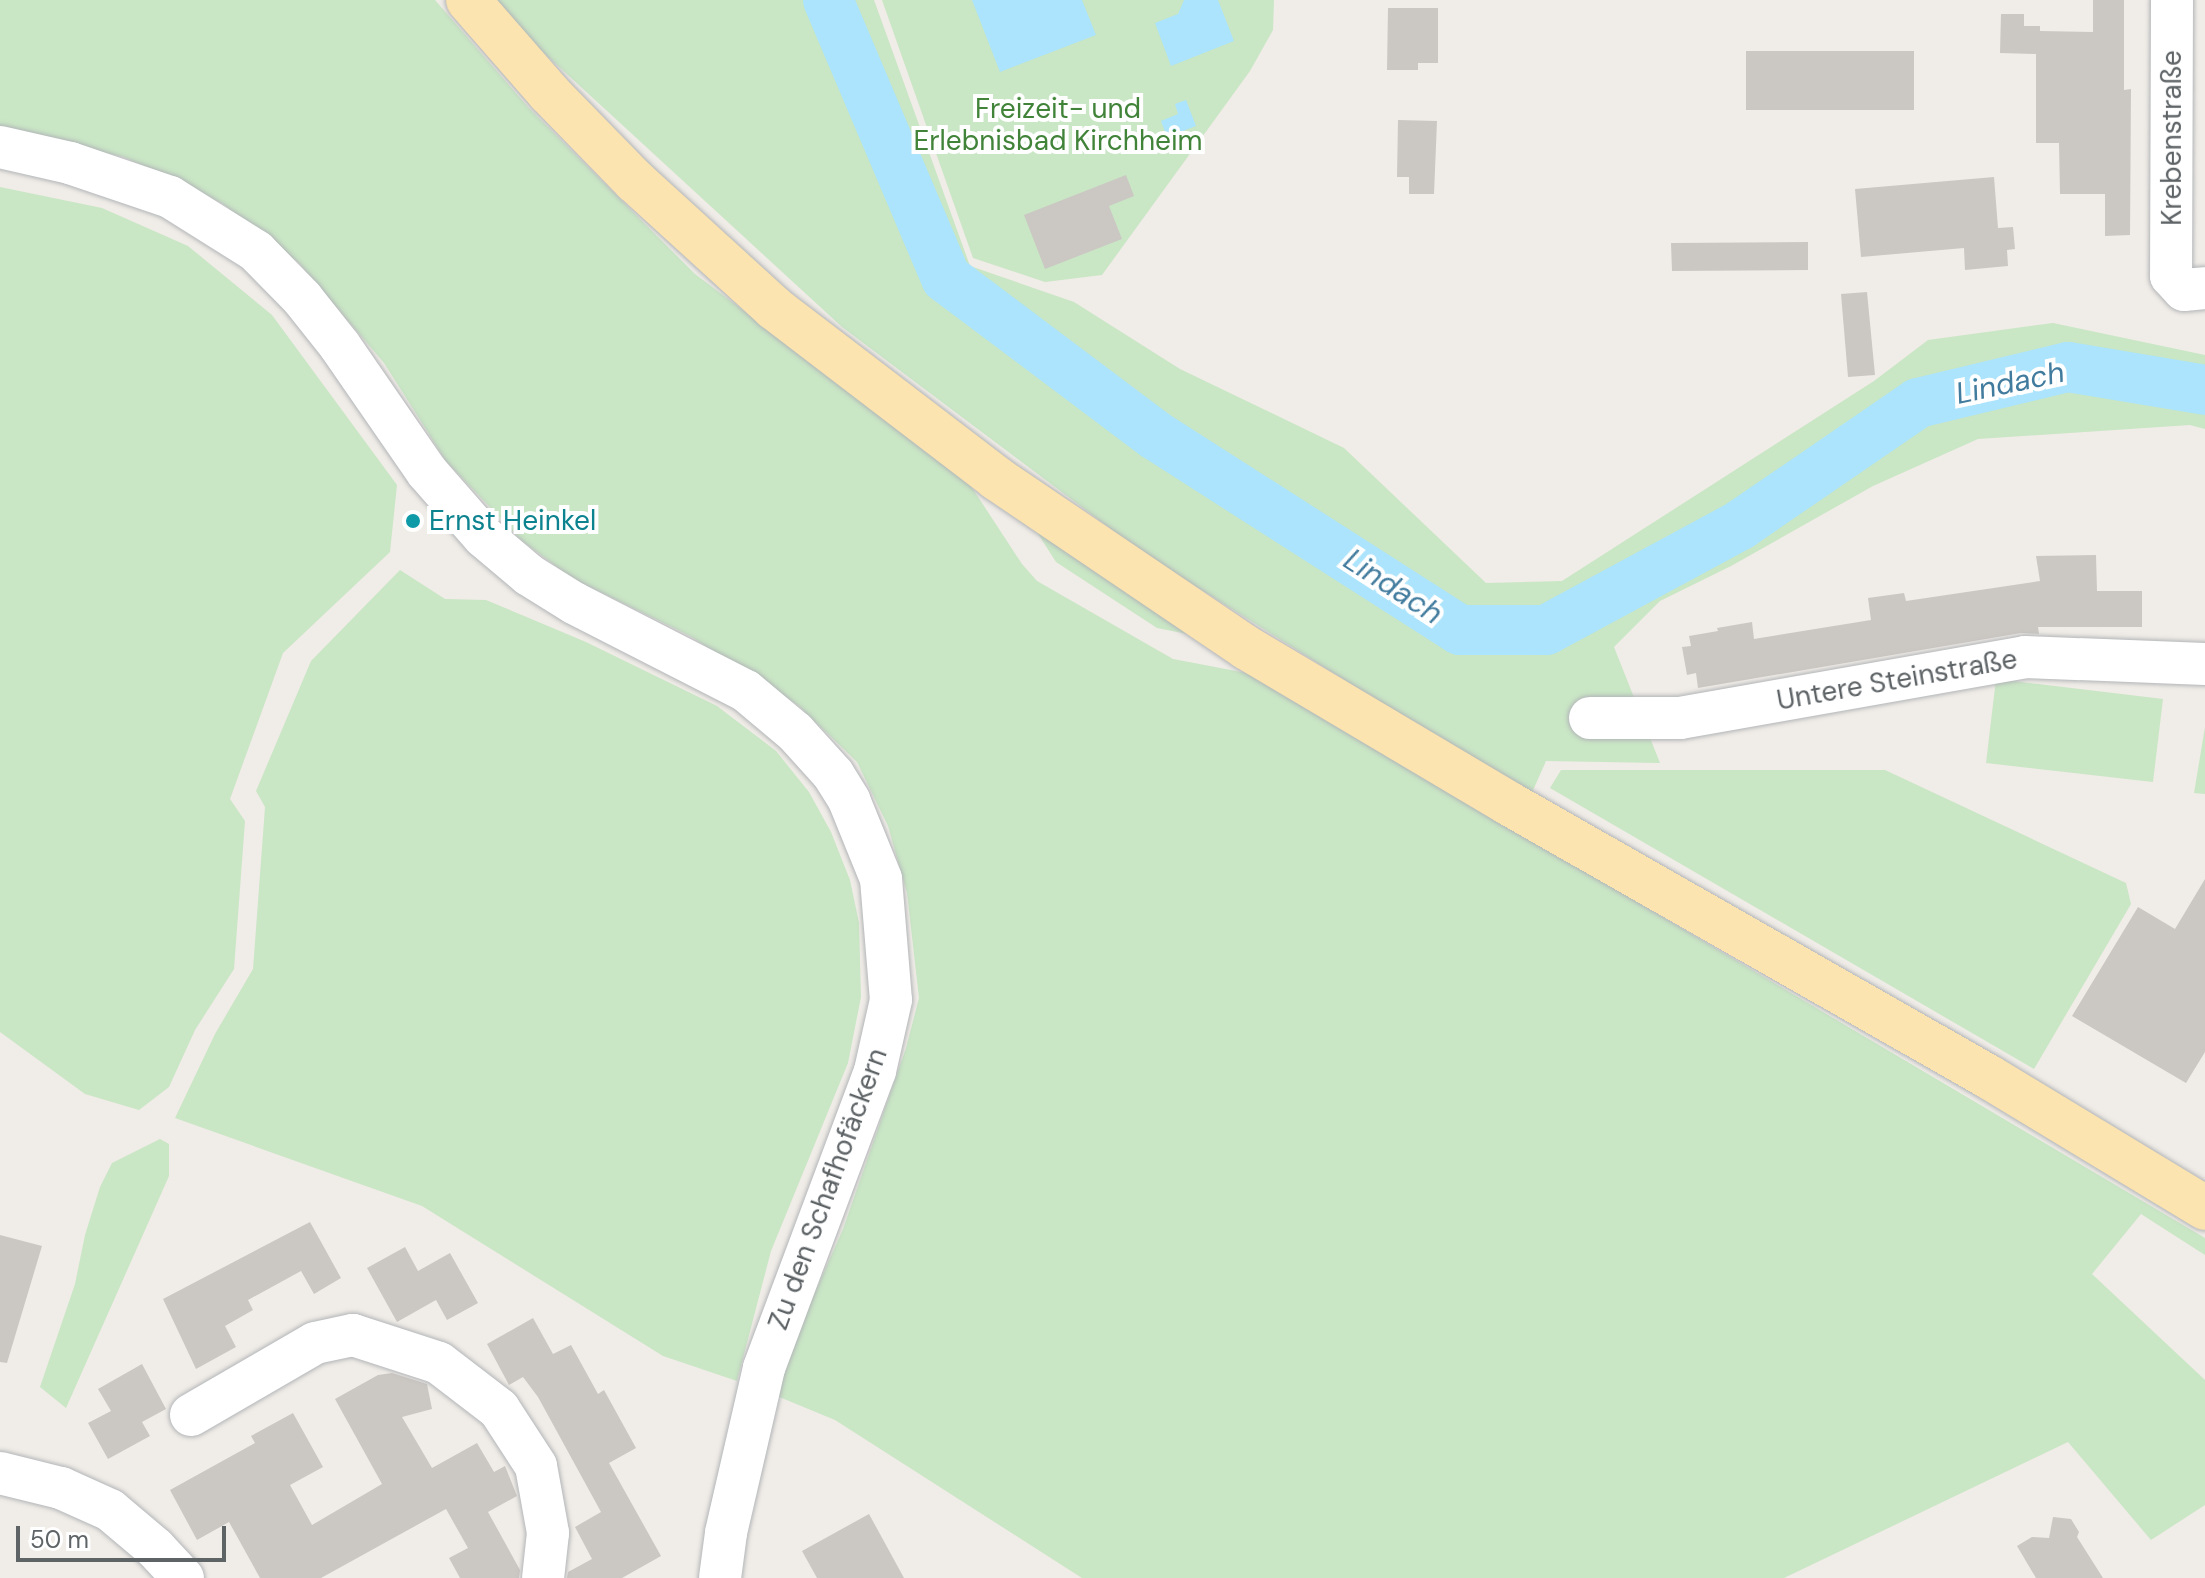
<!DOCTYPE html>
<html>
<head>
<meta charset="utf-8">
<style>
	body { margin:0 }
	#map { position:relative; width:2205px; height:1578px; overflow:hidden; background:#f0ece7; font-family:"DM Sans",sans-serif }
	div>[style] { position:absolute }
	.green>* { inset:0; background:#c9e6c5 }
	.water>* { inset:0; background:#abe4fc }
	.river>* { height:50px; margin:-25px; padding:0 25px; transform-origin:25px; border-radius:25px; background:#abe4fc }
	.building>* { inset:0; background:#cbc7c3 }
	.roads { filter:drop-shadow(0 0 2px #b2b5b8) drop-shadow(0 0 2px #b2b5b8) }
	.minor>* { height:42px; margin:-21px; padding:0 21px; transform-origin:21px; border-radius:21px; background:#fff }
	.major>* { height:44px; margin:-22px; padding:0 22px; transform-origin:22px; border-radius:22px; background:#fce4b0 }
	.dots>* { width:22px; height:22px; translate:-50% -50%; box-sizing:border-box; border:4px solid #fff; border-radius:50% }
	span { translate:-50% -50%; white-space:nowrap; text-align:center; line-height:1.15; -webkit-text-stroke:8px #fff; paint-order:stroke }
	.park-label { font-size:28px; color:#408339 }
	.street-label { font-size:28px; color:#5e6366 }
	.culture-label { font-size:28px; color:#0d838f }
	.left { translate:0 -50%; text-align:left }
	.water-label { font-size:30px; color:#417b9d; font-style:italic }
	.scale { position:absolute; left:16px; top:1526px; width:210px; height:36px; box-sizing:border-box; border:4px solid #5e6366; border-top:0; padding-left:10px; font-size:24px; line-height:28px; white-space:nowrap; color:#5e6366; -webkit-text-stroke:6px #fff; paint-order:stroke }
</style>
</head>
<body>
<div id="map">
	<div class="green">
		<i style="clip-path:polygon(0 0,435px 0,528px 107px,695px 274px,965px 477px,1022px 564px,1037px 581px,1173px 659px,1252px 674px,2205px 1238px,2205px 1255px,2141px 1214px,2092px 1274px,2205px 1380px,2205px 1505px,2151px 1540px,2068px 1442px,1784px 1578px,1082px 1578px,835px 1420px,777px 1396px,781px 1369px,843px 1229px,906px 1048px,919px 998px,907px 893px,888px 826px,857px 762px,798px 705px,690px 636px,572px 578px,521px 540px,446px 461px,384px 363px,299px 263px,222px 203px,124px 157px,0 129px)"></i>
		<i style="clip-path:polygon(497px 0,874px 0,970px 266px,1074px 302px,1180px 369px,1344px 448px,1486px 583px,1562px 581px,1874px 381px,1928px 340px,2053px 323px,2205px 355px,2205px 429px,2190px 425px,1978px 439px,1873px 486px,1731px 566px,1660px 601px,1614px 647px,1660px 763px,1546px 761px,1530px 797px,1143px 553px,842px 327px,532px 42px)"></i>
		<i style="clip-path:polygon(882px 0,1274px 0,1273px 30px,1250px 71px,1102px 275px,1045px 282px,973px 258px)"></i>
		<i style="clip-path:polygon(0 187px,102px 208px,188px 246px,272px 315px,397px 485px,390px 552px,283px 653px,230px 799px,245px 821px,234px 969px,195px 1030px,169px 1087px,139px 1110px,85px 1094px,0 1032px)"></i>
		<i style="clip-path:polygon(1033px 526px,1187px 634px,1157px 628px,1056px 562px)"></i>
		<i style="clip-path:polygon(400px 570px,445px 599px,486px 600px,586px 642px,717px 706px,776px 751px,809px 792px,831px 832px,850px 880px,859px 923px,861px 997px,848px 1063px,771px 1251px,737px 1381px,663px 1356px,422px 1206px,175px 1118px,215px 1034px,253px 969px,265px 807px,256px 791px,311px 661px)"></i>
		<i style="clip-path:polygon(1996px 679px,2163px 699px,2153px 782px,1986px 763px)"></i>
		<i style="clip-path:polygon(2205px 727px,2205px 794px,2194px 793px)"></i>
		<i style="clip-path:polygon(1561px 770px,1885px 770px,2126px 883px,2131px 904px,2034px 1069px,1550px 788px)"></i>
		<i style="clip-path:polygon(160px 1139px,169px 1144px,169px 1176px,66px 1408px,40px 1387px,75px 1284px,85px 1235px,100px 1187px,112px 1163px)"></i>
	</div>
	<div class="water">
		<i style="clip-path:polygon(972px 0,1082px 0,1096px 35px,1000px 72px)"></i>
		<i style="clip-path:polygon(1184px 0,1218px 0,1234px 41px,1171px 66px,1155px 23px,1178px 14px)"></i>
		<i style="clip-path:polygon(1186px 100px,1196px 126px,1167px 137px,1161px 121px,1178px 114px,1175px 104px)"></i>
	</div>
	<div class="river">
		<i style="left:828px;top:0;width:302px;rotate:67deg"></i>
		<i style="left:946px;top:278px;width:261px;rotate:36.9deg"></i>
		<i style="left:1155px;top:435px;width:362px;rotate:32.6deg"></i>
		<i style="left:1460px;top:630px;width:86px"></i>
		<i style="left:1546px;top:630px;width:221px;rotate:-28.4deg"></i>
		<i style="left:1740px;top:525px;width:216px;rotate:-34.4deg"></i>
		<i style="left:1918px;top:403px;width:154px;rotate:-13.5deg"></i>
		<i style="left:2068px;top:367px;width:139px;rotate:9.5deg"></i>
	</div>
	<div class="building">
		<i style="clip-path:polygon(2093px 0,2124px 0,2124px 90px,2131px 89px,2130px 235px,2105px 236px,2105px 194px,2060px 194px,2059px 143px,2036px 143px,2036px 54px,2000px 53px,2001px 14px,2024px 14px,2024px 26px,2040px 26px,2040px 31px,2093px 32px)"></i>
		<i style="clip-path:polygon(1388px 8px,1438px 8px,1438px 63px,1418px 63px,1418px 70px,1387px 70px)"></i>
		<i style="clip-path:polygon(1746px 51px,1914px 51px,1914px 110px,1746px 110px)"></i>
		<i style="clip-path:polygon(1398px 120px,1437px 121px,1434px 194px,1409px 194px,1409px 177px,1397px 177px)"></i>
		<i style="clip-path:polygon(1126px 175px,1134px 196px,1109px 206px,1122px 239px,1045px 269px,1024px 215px)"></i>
		<i style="clip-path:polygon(1994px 177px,1998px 228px,2013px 227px,2015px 249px,2007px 250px,2008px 266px,1965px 270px,1964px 248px,1861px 257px,1855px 189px)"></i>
		<i style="clip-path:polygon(1808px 242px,1808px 270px,1672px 271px,1671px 243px)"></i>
		<i style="clip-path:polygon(1867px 292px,1875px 375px,1848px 377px,1841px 294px)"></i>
		<i style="clip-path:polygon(2096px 555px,2097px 591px,2142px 591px,2142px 627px,2038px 627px,2039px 634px,2021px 633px,1698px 688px,1696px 673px,1687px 675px,1682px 647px,1691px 646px,1689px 636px,1718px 631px,1717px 628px,1752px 622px,1754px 639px,1871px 620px,1868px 598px,1904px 593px,1906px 601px,2040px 581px,2036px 556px)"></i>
		<i style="clip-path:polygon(2205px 879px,2205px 1052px,2186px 1083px,2072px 1016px,2138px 907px,2175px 929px)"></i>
		<i style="clip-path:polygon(310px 1222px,341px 1278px,314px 1294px,301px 1271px,248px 1300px,253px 1310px,225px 1326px,236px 1347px,196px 1369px,163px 1299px)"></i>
		<i style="clip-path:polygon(0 1235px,42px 1246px,7px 1363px,0 1362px)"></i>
		<i style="clip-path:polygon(405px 1247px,418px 1271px,450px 1253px,478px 1303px,447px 1320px,436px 1300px,397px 1322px,367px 1268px)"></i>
		<i style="clip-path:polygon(533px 1318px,553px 1354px,571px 1345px,598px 1394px,604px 1390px,636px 1448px,609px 1463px,661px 1556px,622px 1578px,567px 1578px,568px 1572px,592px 1559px,575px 1527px,601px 1512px,538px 1397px,523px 1377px,509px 1385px,487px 1344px)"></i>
		<i style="clip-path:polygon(142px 1364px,166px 1409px,142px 1422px,150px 1436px,108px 1459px,88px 1423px,111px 1411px,98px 1389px)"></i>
		<i style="clip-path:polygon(392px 1373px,427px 1384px,432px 1409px,402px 1417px,432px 1468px,477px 1443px,494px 1472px,505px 1466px,517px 1496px,488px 1512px,520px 1570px,519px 1578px,460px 1578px,449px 1558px,468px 1548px,446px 1509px,321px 1578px,260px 1578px,229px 1522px,197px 1540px,170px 1490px,255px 1443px,251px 1436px,293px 1413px,323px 1467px,290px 1485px,312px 1525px,382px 1484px,335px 1399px,378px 1375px)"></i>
		<i style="clip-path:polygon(869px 1514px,904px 1578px,817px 1578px,802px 1551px)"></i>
		<i style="clip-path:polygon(2053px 1517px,2071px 1519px,2079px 1532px,2077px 1537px,2103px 1578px,2036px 1578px,2017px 1546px,2032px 1537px,2049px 1538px)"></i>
	</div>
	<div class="roads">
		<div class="minor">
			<i style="left:2172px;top:0;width:276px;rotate:90.2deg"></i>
			<i style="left:2171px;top:276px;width:19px;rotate:47deg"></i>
			<i style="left:2184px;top:290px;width:21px;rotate:-5deg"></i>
			<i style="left:0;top:147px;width:72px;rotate:12.9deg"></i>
			<i style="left:70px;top:163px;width:106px;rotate:18.8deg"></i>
			<i style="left:170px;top:197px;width:102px;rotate:32.1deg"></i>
			<i style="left:256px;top:251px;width:66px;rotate:45.6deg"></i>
			<i style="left:302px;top:298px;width:61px;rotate:51.6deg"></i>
			<i style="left:340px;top:346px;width:153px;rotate:55.4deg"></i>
			<i style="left:427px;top:472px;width:86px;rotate:48.8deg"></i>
			<i style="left:484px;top:537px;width:59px;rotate:40.2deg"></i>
			<i style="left:529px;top:575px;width:53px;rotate:31.9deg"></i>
			<i style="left:574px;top:603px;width:193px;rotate:27.1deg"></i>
			<i style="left:746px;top:691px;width:64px;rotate:39.9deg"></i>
			<i style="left:795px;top:732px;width:57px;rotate:47.9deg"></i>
			<i style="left:833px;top:774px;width:31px;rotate:58deg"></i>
			<i style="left:849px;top:800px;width:85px;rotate:67.9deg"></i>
			<i style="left:881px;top:879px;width:121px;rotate:85.3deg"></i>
			<i style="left:891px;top:1000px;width:73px;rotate:102.7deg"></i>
			<i style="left:875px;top:1071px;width:317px;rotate:110.5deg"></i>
			<i style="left:764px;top:1368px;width:169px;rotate:103deg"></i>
			<i style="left:726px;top:1533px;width:45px;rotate:97.6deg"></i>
			<i style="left:1590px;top:718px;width:90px"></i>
			<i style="left:1680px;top:718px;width:350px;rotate:-10deg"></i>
			<i style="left:2025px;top:657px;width:180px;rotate:2.2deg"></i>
			<i style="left:191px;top:1415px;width:143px;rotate:-30.1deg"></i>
			<i style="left:315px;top:1343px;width:39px;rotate:-12deg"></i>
			<i style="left:353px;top:1335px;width:90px;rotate:18deg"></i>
			<i style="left:439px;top:1363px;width:76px;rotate:37.5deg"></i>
			<i style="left:499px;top:1409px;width:68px;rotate:57deg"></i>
			<i style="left:536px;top:1466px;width:68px;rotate:79.8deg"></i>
			<i style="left:548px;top:1533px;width:45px;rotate:96.3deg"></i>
			<i style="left:0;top:1473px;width:63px;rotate:13.8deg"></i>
			<i style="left:61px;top:1488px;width:54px;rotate:24.2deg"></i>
			<i style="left:110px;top:1510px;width:59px;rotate:40.2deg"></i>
			<i style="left:155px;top:1548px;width:41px;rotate:47deg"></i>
		</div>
		<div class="major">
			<i style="left:468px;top:0;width:123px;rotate:48.9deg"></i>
			<i style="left:549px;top:93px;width:123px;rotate:45.7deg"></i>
			<i style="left:635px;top:181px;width:188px;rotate:42.4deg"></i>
			<i style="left:774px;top:308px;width:280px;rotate:37.4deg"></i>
			<i style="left:996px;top:478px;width:303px;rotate:34.1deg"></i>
			<i style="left:1247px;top:648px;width:304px;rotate:30.7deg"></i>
			<i style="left:1508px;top:803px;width:554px;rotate:29.67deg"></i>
			<i style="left:1989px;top:1077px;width:253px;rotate:31.2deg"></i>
		</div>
	</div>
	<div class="dots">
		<i style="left:413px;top:521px;background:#0f9aa8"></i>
	</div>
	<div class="park-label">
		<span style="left:1058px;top:125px">Freizeit- und<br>Erlebnisbad Kirchheim</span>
	</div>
	<div class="street-label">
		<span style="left:2172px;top:138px;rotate:-90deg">Krebenstraße</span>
		<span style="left:1897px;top:680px;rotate:-10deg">Untere Steinstraße</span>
		<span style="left:828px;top:1189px;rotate:-70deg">Zu den Schafhofäckern</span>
	</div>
	<div class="culture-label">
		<span class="left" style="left:429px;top:521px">Ernst Heinkel</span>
	</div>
	<div class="water-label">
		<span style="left:2010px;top:383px;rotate:-12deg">Lindach</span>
		<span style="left:1393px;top:587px;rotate:33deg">Lindach</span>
	</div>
	<div class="scale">50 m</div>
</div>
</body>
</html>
